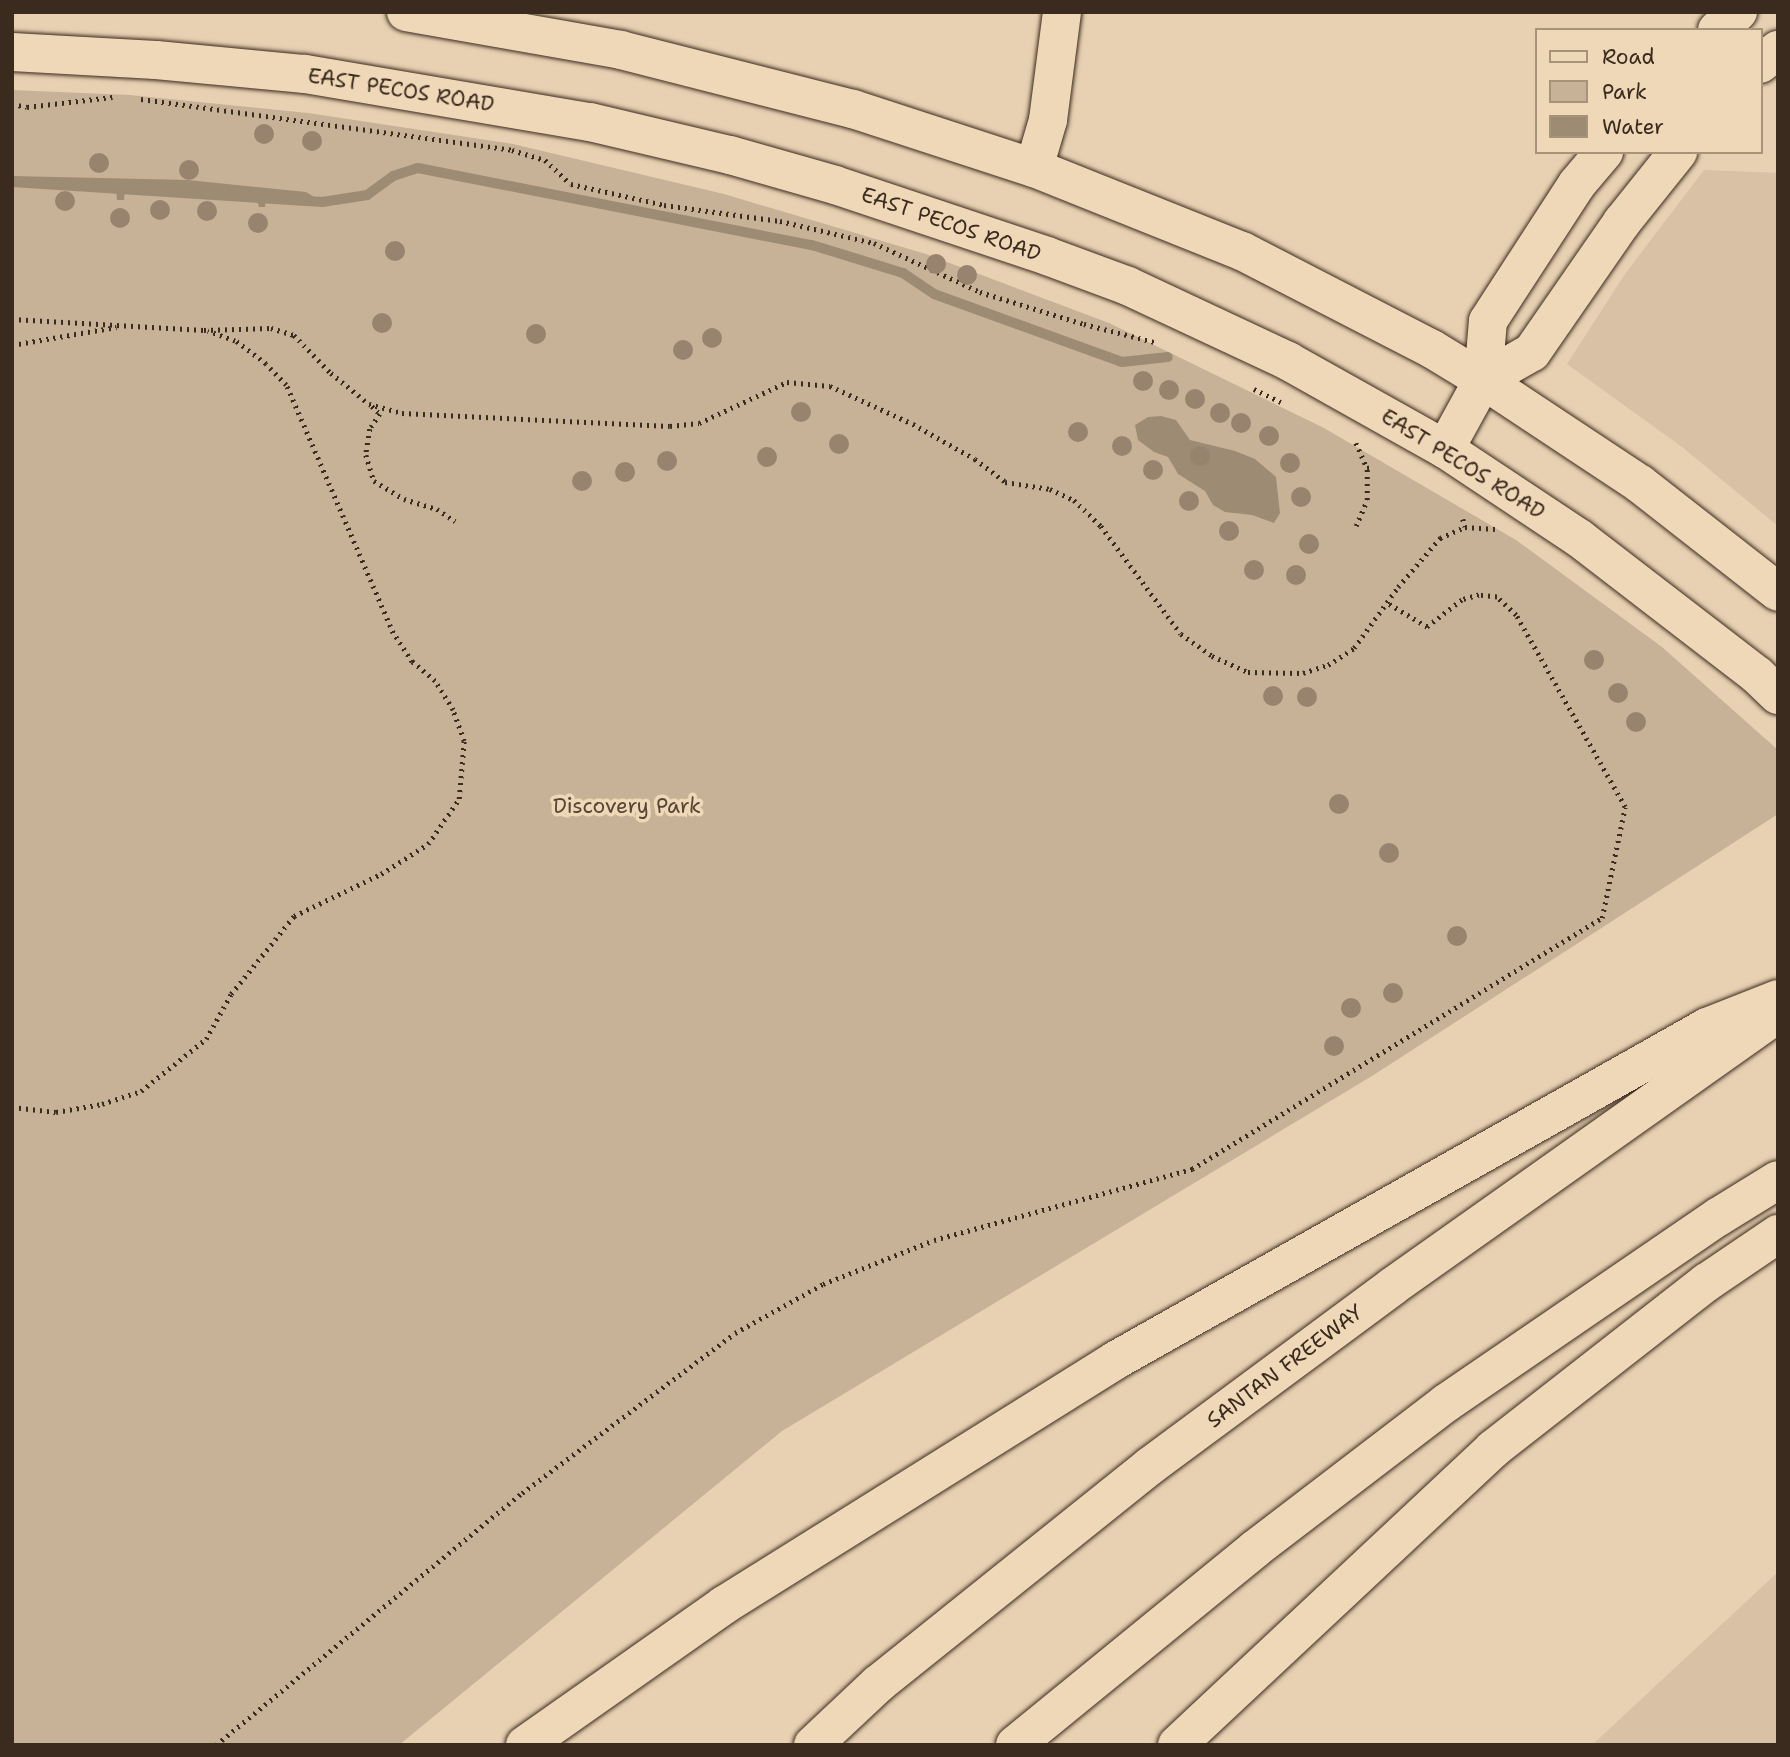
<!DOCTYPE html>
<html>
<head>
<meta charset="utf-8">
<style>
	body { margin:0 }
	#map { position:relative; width:1790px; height:1757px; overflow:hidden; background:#e8d1b2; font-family:"Shantell Sans",sans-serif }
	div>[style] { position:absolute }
	.built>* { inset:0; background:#d8c1a4 }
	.green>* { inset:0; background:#c8b297 }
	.water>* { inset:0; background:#9e8b74 }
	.stream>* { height:10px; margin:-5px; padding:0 5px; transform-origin:5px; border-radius:5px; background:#9e8b74 }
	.path>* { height:4.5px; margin-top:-2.25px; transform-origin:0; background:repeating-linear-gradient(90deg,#3b2a1e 0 2px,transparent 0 7px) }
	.roads { filter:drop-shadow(0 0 2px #3b2a1e) drop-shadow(0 0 2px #3b2a1e) }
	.minor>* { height:38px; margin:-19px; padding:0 19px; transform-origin:19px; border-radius:19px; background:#efd8b8 }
	.major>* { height:38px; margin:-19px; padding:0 19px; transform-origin:19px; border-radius:19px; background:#efd8b8 }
	.highway>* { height:38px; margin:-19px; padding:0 19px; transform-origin:19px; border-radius:19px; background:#efd8b8 }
	.trees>* { width:20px; height:20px; margin:-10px; border-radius:50%; background:#98846e }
	span { translate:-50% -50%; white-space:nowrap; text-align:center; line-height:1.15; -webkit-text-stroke:7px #efd8b8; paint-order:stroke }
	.street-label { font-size:21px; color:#3b2a1e }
	.park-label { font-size:21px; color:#574536 }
	.frame { position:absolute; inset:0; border:14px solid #3b2a1e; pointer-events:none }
	.legend { position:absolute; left:1535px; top:28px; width:228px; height:126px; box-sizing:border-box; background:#efd8b8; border:2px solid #a7927a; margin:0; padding:9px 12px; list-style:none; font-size:21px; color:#3b2a1e }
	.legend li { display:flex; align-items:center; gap:14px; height:35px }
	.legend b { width:35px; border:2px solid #a7927a }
</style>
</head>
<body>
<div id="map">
	<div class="built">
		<i style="clip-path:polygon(1704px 170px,1778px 173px,1778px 526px,1682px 447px,1567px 364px,1625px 274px)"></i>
		<i style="clip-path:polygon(1778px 1572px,1778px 1745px,1592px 1745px)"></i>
	</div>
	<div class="green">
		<i style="clip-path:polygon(12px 90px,130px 95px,308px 113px,513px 144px,724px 194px,926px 254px,1109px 323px,1324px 428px,1516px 540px,1662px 647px,1778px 750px,1778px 814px,1372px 1076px,782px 1431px,399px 1745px,12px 1745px)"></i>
	</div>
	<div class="water">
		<i style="clip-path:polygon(12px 176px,188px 180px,306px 192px,322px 202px,266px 198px,265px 207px,259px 207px,256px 196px,125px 188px,124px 200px,117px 200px,116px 189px,12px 182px)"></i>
		<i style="clip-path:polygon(1161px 416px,1176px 420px,1190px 440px,1235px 451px,1255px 459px,1276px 477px,1280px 513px,1274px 523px,1252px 515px,1225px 512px,1213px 505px,1205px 491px,1178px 474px,1168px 457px,1154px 452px,1138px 440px,1135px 425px,1148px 417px)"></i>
	</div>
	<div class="stream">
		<i style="left:12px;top:182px;width:311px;rotate:3.7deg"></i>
		<i style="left:322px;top:202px;width:46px;rotate:-8.8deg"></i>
		<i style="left:367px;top:195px;width:32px;rotate:-36deg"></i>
		<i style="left:393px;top:176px;width:26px;rotate:-18deg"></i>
		<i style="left:418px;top:168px;width:401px;rotate:11.1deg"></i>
		<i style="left:812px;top:245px;width:95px;rotate:17.1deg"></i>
		<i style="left:903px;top:273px;width:37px;rotate:34deg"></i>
		<i style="left:934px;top:294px;width:200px;rotate:19.9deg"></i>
		<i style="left:1122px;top:362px;width:46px;rotate:-6.2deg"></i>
	</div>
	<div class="path">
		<i style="left:141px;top:99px;width:374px;rotate:7.8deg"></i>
		<i style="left:512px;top:150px;width:34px;rotate:17deg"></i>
		<i style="left:545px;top:160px;width:35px;rotate:43deg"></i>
		<i style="left:571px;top:184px;width:95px;rotate:12.7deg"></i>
		<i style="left:664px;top:205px;width:117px;rotate:7.9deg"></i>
		<i style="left:780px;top:221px;width:97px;rotate:13.2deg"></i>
		<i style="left:874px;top:243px;width:117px;rotate:24.8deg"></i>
		<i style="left:980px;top:292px;width:109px;rotate:17.1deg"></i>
		<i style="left:1084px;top:324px;width:76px;rotate:14.4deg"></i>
		<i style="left:12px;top:104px;width:15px;rotate:11deg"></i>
		<i style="left:27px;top:107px;width:86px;rotate:-6.7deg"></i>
		<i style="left:12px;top:319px;width:192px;rotate:3.3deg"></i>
		<i style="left:204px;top:330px;width:67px;rotate:-1.7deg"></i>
		<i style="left:271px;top:328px;width:24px;rotate:17deg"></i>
		<i style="left:294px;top:335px;width:53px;rotate:45.8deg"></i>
		<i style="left:331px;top:373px;width:49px;rotate:39.2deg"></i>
		<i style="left:369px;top:404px;width:34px;rotate:15deg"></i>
		<i style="left:402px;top:413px;width:268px;rotate:2.8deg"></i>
		<i style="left:670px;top:426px;width:29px;rotate:-6deg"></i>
		<i style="left:699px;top:423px;width:97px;rotate:-25deg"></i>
		<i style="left:787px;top:382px;width:43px;rotate:5.3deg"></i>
		<i style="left:830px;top:386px;width:91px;rotate:24.6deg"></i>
		<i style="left:913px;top:424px;width:71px;rotate:29.4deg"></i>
		<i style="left:975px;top:459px;width:38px;rotate:37deg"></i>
		<i style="left:1005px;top:482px;width:46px;rotate:8.8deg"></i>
		<i style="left:1050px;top:489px;width:26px;rotate:25deg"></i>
		<i style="left:1074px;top:500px;width:37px;rotate:44deg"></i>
		<i style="left:1101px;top:526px;width:134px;rotate:53.5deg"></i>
		<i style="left:1181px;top:634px;width:38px;rotate:35deg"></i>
		<i style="left:1212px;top:656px;width:39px;rotate:24deg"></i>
		<i style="left:1248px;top:672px;width:55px;rotate:1deg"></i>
		<i style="left:1303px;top:673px;width:26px;rotate:-18deg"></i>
		<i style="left:1328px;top:665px;width:31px;rotate:-33deg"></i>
		<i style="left:1354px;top:648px;width:75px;rotate:-54.2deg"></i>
		<i style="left:1398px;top:587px;width:65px;rotate:-49.4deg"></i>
		<i style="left:1440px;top:538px;width:27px;rotate:-24deg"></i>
		<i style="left:1465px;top:527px;width:30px;rotate:4deg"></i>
		<i style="left:12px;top:345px;width:106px;rotate:-9.8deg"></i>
		<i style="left:1254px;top:389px;width:30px;rotate:26deg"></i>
		<i style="left:372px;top:406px;width:11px;rotate:45deg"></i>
		<i style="left:380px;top:414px;width:18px;rotate:124deg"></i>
		<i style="left:370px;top:429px;width:26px;rotate:99deg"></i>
		<i style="left:366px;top:455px;width:27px;rotate:73deg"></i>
		<i style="left:374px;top:481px;width:35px;rotate:31deg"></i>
		<i style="left:404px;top:499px;width:34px;rotate:17deg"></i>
		<i style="left:437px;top:509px;width:22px;rotate:34deg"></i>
		<i style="left:1356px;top:443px;width:27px;rotate:66deg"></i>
		<i style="left:1367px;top:468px;width:6px;rotate:-9deg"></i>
		<i style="left:1463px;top:519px;width:8px;rotate:76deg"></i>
		<i style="left:1356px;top:526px;width:28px;rotate:-67deg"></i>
		<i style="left:1367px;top:500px;width:32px;rotate:-90deg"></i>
		<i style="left:12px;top:1107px;width:44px;rotate:6.5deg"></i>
		<i style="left:56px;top:1112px;width:47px;rotate:-9.9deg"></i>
		<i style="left:102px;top:1104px;width:41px;rotate:-18.4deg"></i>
		<i style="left:141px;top:1091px;width:83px;rotate:-38.7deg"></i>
		<i style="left:206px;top:1039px;width:51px;rotate:-60.9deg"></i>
		<i style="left:231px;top:994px;width:100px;rotate:-51.1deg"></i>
		<i style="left:294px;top:916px;width:97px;rotate:-25.8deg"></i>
		<i style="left:381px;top:874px;width:56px;rotate:-32.6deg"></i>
		<i style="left:428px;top:844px;width:55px;rotate:-55.4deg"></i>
		<i style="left:459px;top:799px;width:58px;rotate:-85.1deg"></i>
		<i style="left:464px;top:741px;width:33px;rotate:-110deg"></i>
		<i style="left:453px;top:710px;width:34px;rotate:-122deg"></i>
		<i style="left:435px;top:681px;width:30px;rotate:-140deg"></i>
		<i style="left:412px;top:662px;width:35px;rotate:-123deg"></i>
		<i style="left:393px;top:633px;width:270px;rotate:-113.3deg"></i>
		<i style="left:286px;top:385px;width:29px;rotate:-134deg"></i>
		<i style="left:266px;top:364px;width:39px;rotate:-143deg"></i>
		<i style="left:235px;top:341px;width:29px;rotate:-160deg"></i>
		<i style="left:216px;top:1745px;width:396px;rotate:-39.5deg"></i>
		<i style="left:522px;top:1493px;width:266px;rotate:-36.9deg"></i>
		<i style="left:735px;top:1333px;width:101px;rotate:-29.1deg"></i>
		<i style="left:823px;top:1284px;width:119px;rotate:-21.6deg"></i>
		<i style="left:934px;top:1240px;width:268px;rotate:-15.4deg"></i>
		<i style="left:1192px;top:1169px;width:481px;rotate:-31.5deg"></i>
		<i style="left:1602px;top:918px;width:113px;rotate:-78.3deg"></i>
		<i style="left:1625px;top:807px;width:221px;rotate:-119.6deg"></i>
		<i style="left:1516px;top:615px;width:26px;rotate:-137deg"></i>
		<i style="left:1497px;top:597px;width:18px;rotate:-174deg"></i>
		<i style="left:1479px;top:595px;width:18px;rotate:164deg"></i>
		<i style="left:1462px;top:600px;width:44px;rotate:142.4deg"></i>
		<i style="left:1427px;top:627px;width:47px;rotate:-149deg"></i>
	</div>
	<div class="roads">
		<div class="minor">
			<i style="left:1034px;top:168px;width:50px;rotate:-73.7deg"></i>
			<i style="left:1048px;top:120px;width:109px;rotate:-82.6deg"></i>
		</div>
		<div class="major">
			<i style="left:406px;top:12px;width:218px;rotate:10deg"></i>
			<i style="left:621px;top:50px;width:239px;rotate:14.3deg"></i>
			<i style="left:853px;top:109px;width:190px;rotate:18.1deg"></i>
			<i style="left:1034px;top:168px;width:224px;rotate:21.8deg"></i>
			<i style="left:1242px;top:251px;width:214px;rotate:27.3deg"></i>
			<i style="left:1432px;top:349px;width:60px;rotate:31.3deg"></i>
			<i style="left:1483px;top:380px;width:188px;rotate:33.5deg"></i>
			<i style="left:1640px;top:484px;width:175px;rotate:38deg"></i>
			<i style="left:1717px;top:30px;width:28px;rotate:-41deg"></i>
			<i style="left:12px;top:52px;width:144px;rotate:3.2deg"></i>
			<i style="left:156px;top:60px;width:150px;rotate:5.4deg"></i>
			<i style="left:305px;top:74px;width:289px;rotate:9.6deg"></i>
			<i style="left:590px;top:122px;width:144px;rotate:13.3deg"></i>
			<i style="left:730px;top:155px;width:109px;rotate:15.9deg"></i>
			<i style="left:835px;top:185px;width:224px;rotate:18.5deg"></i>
			<i style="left:1047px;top:256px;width:86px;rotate:20.3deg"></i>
			<i style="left:1128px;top:286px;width:177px;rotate:25.1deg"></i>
			<i style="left:1288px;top:361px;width:180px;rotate:29.3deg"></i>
			<i style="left:1445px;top:449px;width:161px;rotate:33.6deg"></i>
			<i style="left:1579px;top:538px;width:225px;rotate:37.6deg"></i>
			<i style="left:1757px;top:675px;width:29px;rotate:44deg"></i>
			<i style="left:1760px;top:64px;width:23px;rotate:-38deg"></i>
			<i style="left:1483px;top:380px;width:56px;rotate:-29.7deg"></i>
			<i style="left:1532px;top:352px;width:158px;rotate:-55.3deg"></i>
			<i style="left:1622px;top:222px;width:90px;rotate:-51.3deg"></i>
			<i style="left:1445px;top:449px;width:79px;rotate:-61.2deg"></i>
			<i style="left:1483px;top:380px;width:59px;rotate:-85.2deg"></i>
			<i style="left:1488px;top:321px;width:163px;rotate:-57deg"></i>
			<i style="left:1577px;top:184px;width:42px;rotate:-49.8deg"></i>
		</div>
		<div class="highway">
			<i style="left:525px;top:1745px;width:243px;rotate:-35.1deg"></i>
			<i style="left:724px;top:1605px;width:462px;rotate:-32deg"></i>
			<i style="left:1116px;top:1360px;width:678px;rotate:-29.4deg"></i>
			<i style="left:1707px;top:1027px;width:76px;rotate:-21.5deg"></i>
			<i style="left:813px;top:1745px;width:89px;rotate:-43.2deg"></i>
			<i style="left:878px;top:1684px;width:349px;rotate:-38.7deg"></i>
			<i style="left:1150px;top:1466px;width:302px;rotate:-36.5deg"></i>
			<i style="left:1393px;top:1286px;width:466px;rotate:-35.3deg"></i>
			<i style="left:1015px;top:1745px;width:310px;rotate:-39.2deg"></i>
			<i style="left:1255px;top:1549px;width:240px;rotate:-37.4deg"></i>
			<i style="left:1446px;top:1403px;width:330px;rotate:-34.4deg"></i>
			<i style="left:1718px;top:1217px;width:70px;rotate:-31.7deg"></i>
			<i style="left:1177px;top:1745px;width:433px;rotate:-43.1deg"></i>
			<i style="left:1493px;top:1449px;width:271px;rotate:-38deg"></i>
			<i style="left:1707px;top:1282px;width:86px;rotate:-34.1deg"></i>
		</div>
	</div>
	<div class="trees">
		<i style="left:264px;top:134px"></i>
		<i style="left:312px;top:141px"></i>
		<i style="left:99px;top:163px"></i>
		<i style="left:189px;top:170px"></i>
		<i style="left:65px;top:201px"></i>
		<i style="left:160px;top:210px"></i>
		<i style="left:207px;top:211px"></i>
		<i style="left:120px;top:218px"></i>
		<i style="left:258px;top:223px"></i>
		<i style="left:395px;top:251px"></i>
		<i style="left:936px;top:264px"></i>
		<i style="left:967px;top:275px"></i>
		<i style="left:382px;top:323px"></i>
		<i style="left:536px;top:334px"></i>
		<i style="left:712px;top:338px"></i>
		<i style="left:683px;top:350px"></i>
		<i style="left:1143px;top:381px"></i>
		<i style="left:1169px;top:390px"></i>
		<i style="left:1195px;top:399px"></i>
		<i style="left:801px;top:412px"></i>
		<i style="left:1220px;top:413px"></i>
		<i style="left:1241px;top:423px"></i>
		<i style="left:1078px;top:432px"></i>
		<i style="left:1269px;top:436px"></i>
		<i style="left:839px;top:444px"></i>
		<i style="left:1122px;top:446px"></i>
		<i style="left:1200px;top:456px"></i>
		<i style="left:767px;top:457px"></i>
		<i style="left:667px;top:461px"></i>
		<i style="left:1290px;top:463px"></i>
		<i style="left:1153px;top:470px"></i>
		<i style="left:625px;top:472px"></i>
		<i style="left:582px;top:481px"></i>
		<i style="left:1301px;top:497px"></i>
		<i style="left:1189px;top:501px"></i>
		<i style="left:1229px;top:531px"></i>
		<i style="left:1309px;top:544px"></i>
		<i style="left:1254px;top:570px"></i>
		<i style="left:1296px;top:575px"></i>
		<i style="left:1594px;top:660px"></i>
		<i style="left:1618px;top:693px"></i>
		<i style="left:1273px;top:696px"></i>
		<i style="left:1307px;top:697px"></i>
		<i style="left:1636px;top:722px"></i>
		<i style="left:1339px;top:804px"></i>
		<i style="left:1389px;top:853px"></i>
		<i style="left:1457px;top:936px"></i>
		<i style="left:1393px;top:993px"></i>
		<i style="left:1351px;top:1008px"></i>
		<i style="left:1334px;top:1046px"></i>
	</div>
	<div class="street-label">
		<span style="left:401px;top:90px;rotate:9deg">EAST PECOS ROAD</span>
		<span style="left:951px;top:224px;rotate:19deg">EAST PECOS ROAD</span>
		<span style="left:1463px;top:464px;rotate:32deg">EAST PECOS ROAD</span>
		<span style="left:1285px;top:1366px;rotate:-37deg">SANTAN FREEWAY</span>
	</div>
	<div class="park-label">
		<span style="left:627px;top:806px">Discovery Park</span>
	</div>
	<div class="frame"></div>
	<ul class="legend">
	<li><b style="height:9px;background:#efd8b8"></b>Road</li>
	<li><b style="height:19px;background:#c8b297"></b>Park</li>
	<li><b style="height:19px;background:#9e8b74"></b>Water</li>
	</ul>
</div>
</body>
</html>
